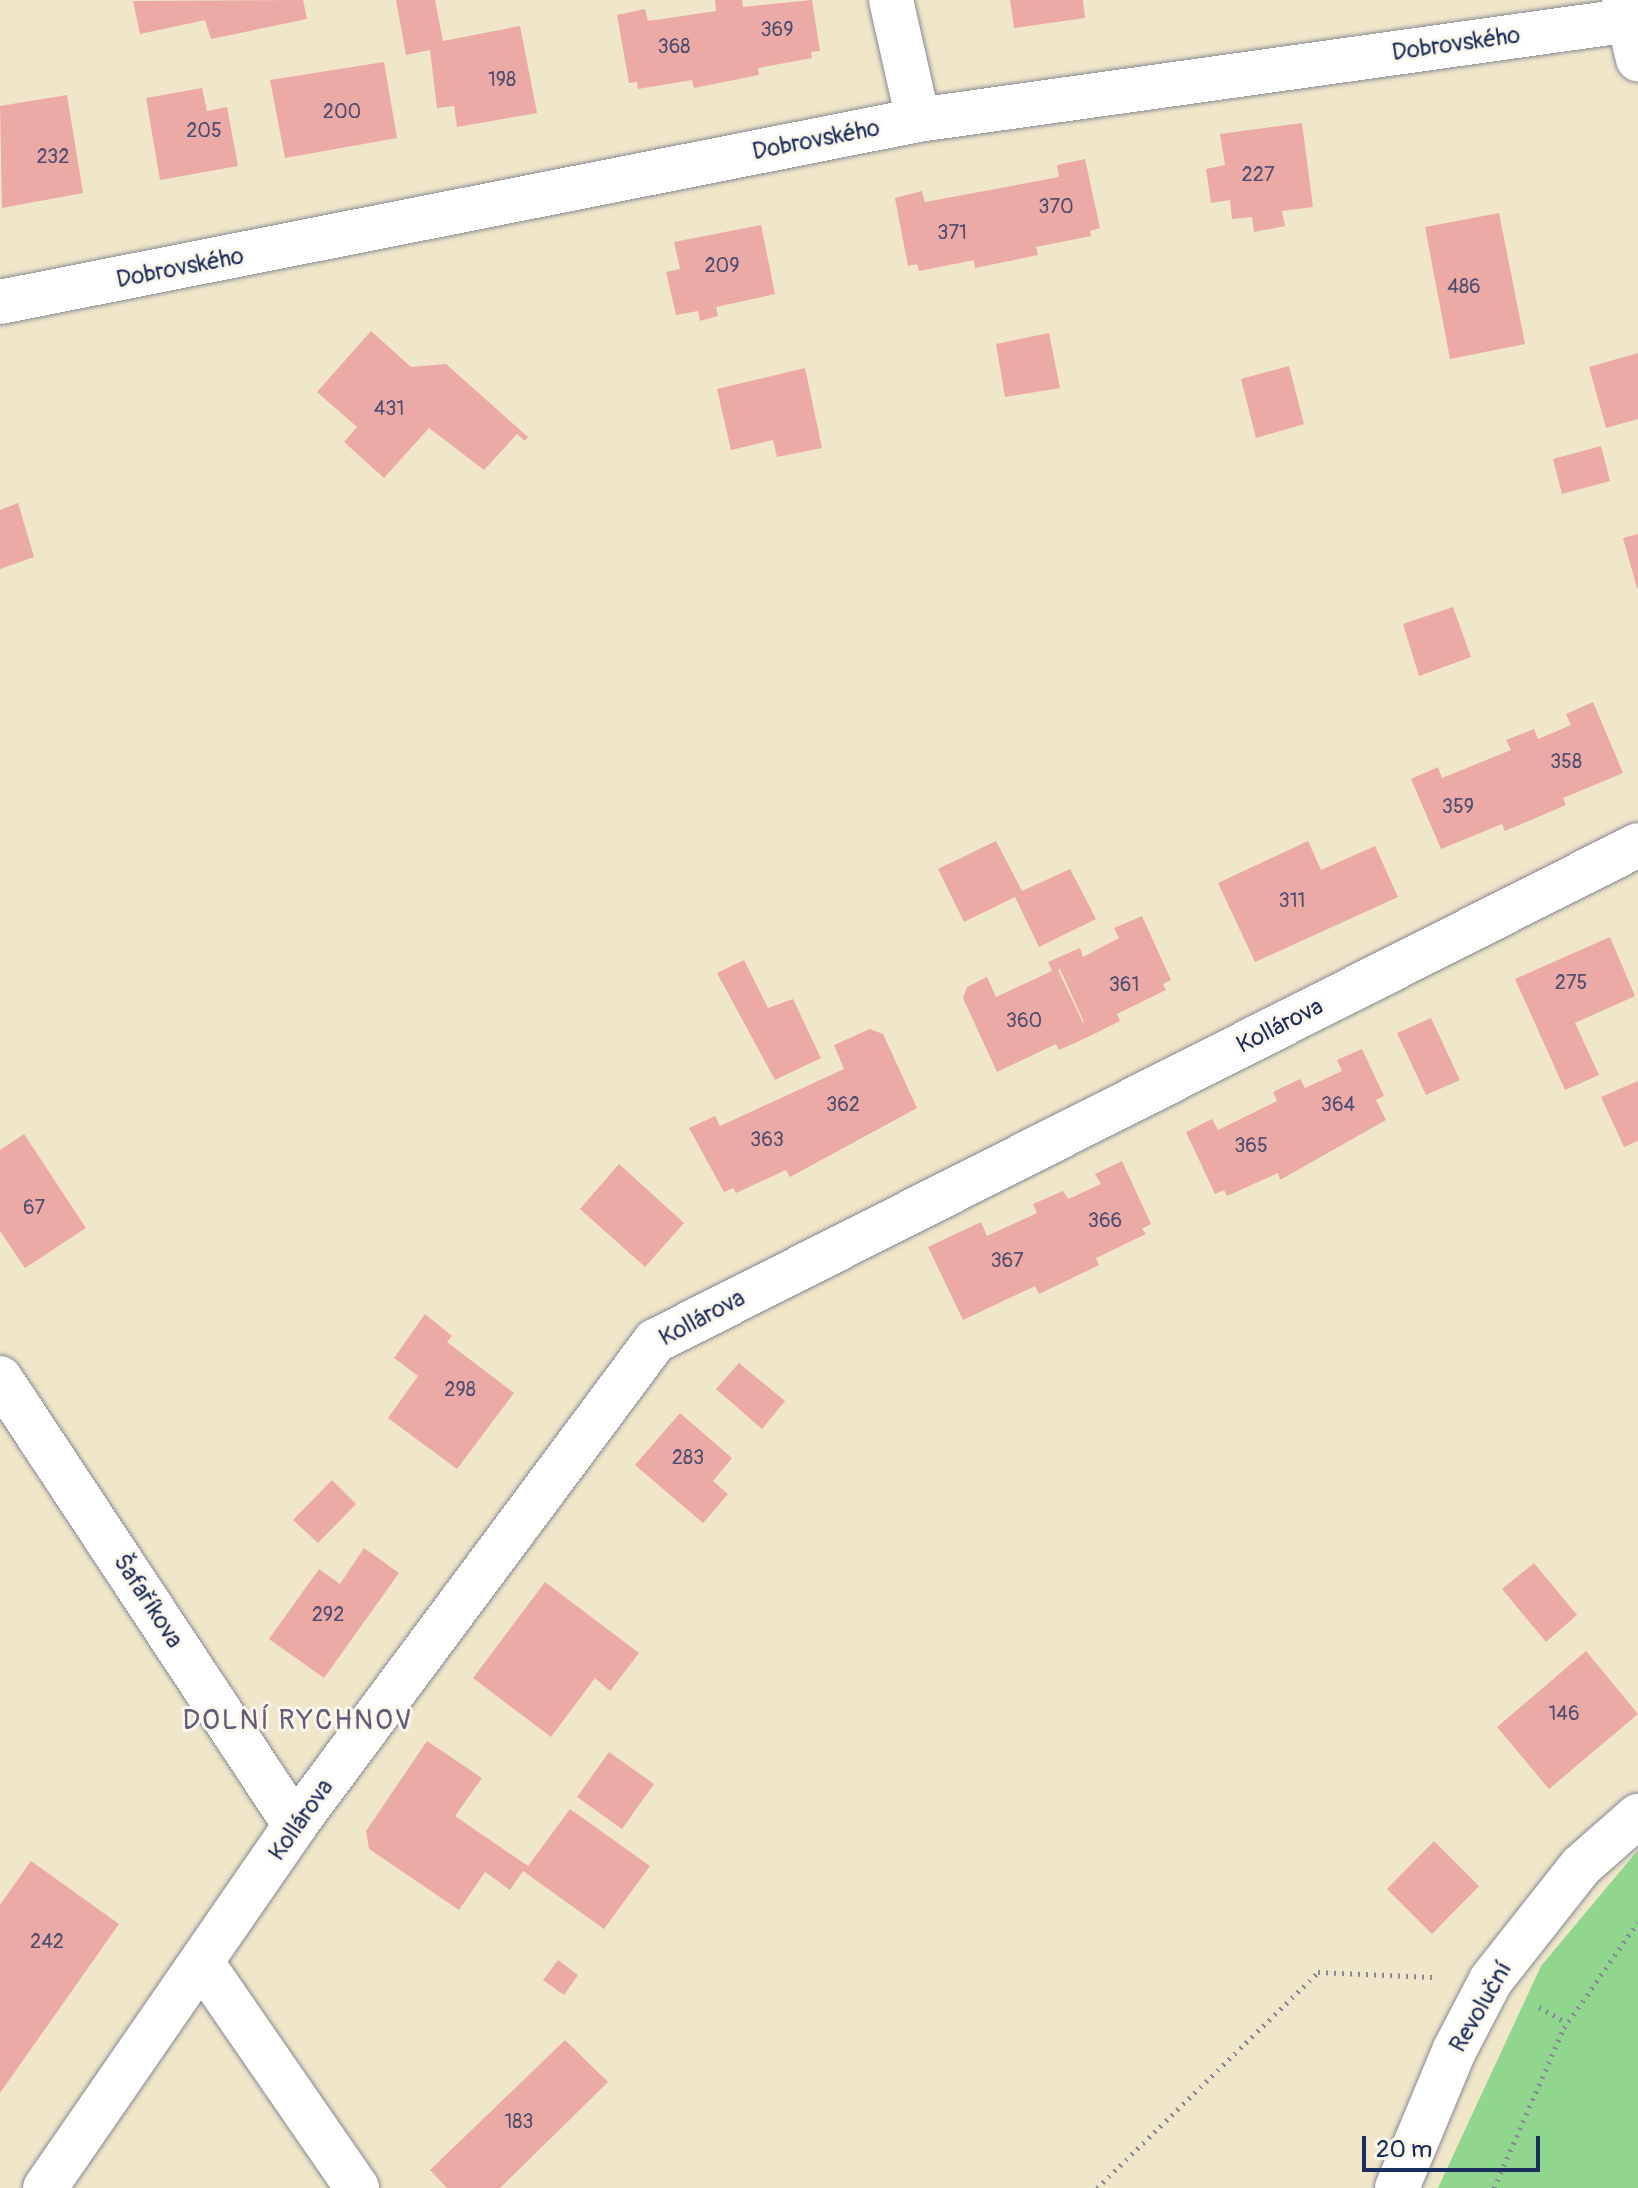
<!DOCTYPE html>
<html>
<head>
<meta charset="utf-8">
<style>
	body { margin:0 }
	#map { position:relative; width:1638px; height:2188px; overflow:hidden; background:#f0e6ca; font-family:Pangolin,sans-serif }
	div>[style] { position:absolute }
	.green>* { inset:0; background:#90d68f }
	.building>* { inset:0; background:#ecaaa7 }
	.path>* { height:5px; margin-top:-2.5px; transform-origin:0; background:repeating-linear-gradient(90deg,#868a94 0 2px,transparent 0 8px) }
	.roads { filter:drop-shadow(0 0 2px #868a94) drop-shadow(0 0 2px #868a94) }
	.street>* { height:44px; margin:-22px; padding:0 22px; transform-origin:22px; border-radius:22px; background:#fff }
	span { translate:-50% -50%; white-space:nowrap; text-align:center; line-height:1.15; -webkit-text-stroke:6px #fbf7ec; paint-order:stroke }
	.number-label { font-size:20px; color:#4f4e70 }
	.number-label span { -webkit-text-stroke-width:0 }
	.street-label { font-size:24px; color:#1b2f5e }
	.quarter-label { font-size:28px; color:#645a78; letter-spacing:2px }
	.scale { position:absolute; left:1362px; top:2136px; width:178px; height:36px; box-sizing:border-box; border:4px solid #1b2f5e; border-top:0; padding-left:10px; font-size:24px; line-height:28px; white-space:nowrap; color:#1b2f5e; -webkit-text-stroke:6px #fbf7ec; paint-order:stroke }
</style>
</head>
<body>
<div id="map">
	<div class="green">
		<i style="clip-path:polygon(1638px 1850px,1638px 2188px,1438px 2188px,1541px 1966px)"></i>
	</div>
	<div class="building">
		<i style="clip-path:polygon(303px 0,307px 19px,211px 39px,205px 20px,140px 34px,133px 1px)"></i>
		<i style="clip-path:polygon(396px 0,435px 0,443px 41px,520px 26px,537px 113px,457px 127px,454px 106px,437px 108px,430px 50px,406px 55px)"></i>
		<i style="clip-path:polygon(715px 0,742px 0,743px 7px,812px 0,820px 51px,811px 52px,812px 58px,758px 68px,759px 75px,694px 88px,692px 80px,638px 89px,637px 82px,629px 83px,617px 15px,645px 9px,648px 21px,716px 11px)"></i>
		<i style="clip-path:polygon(1010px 0,1083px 0,1085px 18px,1014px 28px)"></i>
		<i style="clip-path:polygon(384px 62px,397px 138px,285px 158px,270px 80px)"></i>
		<i style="clip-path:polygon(202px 88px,207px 111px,227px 107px,238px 166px,160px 180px,146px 98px)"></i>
		<i style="clip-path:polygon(67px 95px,83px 193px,2px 208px,0 106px)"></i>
		<i style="clip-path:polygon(1302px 123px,1313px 207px,1282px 211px,1285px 226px,1254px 232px,1252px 217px,1232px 219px,1230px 200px,1211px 203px,1206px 169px,1225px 165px,1220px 134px)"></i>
		<i style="clip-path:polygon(1085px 159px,1100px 228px,1090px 231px,1091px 236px,1036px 247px,1038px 255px,975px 268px,974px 260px,919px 271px,917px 264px,908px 266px,895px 198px,922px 191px,925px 202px,1059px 177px,1057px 165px)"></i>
		<i style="clip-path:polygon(1499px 213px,1525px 344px,1450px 359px,1425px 227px)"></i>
		<i style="clip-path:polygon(761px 225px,775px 294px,716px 307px,718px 316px,700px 321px,698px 311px,676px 315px,666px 272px,680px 269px,674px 242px)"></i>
		<i style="clip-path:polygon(371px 331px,411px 367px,446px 364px,528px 437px,525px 441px,517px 434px,484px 470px,429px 428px,384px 478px,344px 442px,357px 427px,317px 392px)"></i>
		<i style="clip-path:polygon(1049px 333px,1060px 388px,1005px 397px,996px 344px)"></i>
		<i style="clip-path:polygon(1638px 353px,1638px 419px,1606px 428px,1589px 367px)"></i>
		<i style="clip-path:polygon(1289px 366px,1304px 424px,1256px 438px,1241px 379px)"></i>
		<i style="clip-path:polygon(805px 368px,822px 448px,777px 457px,773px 440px,731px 450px,717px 389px)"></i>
		<i style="clip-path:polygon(1601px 446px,1610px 481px,1562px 494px,1553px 459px)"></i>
		<i style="clip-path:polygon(18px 503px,34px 557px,0 569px,0 510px)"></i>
		<i style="clip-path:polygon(1638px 534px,1638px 588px,1637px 588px,1623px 538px)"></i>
		<i style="clip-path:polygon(1453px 607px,1471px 657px,1419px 676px,1403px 624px)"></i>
		<i style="clip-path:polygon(1593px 702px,1623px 773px,1563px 798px,1566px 805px,1505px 831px,1502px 824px,1441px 849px,1411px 779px,1438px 767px,1442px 778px,1511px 750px,1506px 740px,1534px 729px,1538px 739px,1571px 725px,1566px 714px)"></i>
		<i style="clip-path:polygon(996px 841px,1022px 891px,1070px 869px,1096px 919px,1039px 947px,1015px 897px,964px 922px,938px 869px)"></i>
		<i style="clip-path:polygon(1308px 841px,1321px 870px,1375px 846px,1398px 897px,1255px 962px,1218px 883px)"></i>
		<i style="clip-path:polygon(evenodd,1142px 916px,1171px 980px,1163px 984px,1166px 990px,1117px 1014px,1120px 1021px,1090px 1036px,1059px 1050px,1056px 1044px,997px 1072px,963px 998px,967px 987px,987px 977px,996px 997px,1052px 971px,1048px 962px,1080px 948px,1083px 957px,1119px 938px,1114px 928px,1142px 916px,1060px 969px,1084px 1022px,1083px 1023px,1058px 970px,1060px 969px)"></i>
		<i style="clip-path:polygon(1610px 937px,1635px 996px,1575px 1023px,1599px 1075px,1565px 1090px,1515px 979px)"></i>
		<i style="clip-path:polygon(744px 960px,768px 1008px,793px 999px,821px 1058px,775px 1080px,717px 973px)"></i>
		<i style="clip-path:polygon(1431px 1018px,1460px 1080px,1426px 1095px,1397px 1033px)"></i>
		<i style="clip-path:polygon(870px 1029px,883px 1034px,917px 1108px,790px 1177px,786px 1170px,736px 1193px,733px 1188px,724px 1192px,689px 1128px,715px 1116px,720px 1126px,844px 1069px,834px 1045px)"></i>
		<i style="clip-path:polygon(1362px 1049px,1384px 1096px,1376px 1100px,1386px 1120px,1280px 1180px,1278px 1173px,1227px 1196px,1224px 1190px,1215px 1194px,1186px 1132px,1212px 1119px,1218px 1130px,1277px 1101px,1273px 1092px,1300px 1079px,1305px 1088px,1342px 1071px,1337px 1060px)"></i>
		<i style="clip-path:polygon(1638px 1081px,1638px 1141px,1624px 1147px,1601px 1097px)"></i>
		<i style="clip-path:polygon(24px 1134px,86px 1228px,25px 1268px,0 1231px,0 1150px)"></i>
		<i style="clip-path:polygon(1122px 1161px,1151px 1224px,1142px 1229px,1146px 1234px,1096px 1258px,1099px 1265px,1039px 1294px,1035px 1286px,963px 1320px,928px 1247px,981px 1222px,987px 1236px,1037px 1213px,1033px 1204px,1063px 1191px,1068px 1199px,1101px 1184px,1095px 1174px)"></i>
		<i style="clip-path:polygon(619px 1164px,684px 1223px,645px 1267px,580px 1209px)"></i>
		<i style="clip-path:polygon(425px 1314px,452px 1336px,447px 1342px,514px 1393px,457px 1469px,388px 1418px,418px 1376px,394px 1358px)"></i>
		<i style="clip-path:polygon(739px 1363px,785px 1401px,762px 1429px,716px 1389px)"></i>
		<i style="clip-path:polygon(680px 1413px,732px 1458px,713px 1481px,728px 1494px,703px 1523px,635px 1465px)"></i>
		<i style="clip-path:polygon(332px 1480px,356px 1504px,318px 1543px,293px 1520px)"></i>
		<i style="clip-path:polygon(364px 1548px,399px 1573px,324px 1678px,269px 1639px,319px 1569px,340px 1584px)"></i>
		<i style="clip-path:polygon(1534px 1563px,1577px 1615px,1546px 1642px,1502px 1589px)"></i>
		<i style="clip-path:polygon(545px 1582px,639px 1653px,610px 1691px,595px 1678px,551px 1737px,473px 1678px)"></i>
		<i style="clip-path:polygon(1586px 1651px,1638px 1714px,1549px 1789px,1497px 1727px)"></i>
		<i style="clip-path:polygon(427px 1741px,482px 1778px,455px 1816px,528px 1866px,570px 1809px,650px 1866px,604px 1929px,523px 1871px,510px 1890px,485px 1872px,459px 1910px,369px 1849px,366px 1831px)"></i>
		<i style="clip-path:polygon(609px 1752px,654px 1784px,622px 1829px,577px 1797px)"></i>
		<i style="clip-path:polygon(1434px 1841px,1479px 1886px,1432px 1934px,1387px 1889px)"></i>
		<i style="clip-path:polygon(31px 1861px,119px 1924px,0 2093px,0 1905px)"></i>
		<i style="clip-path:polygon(558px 1960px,578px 1975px,564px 1995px,543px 1980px)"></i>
		<i style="clip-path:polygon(565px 2040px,608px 2082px,500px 2188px,447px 2188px,430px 2170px)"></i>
	</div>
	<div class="path">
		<i style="left:1539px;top:2007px;width:32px;rotate:30deg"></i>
		<i style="left:1097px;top:2188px;width:309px;rotate:-44.3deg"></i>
		<i style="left:1318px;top:1972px;width:114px;rotate:2.5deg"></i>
		<i style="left:1494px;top:2188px;width:175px;rotate:-66.4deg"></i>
		<i style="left:1564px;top:2028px;width:129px;rotate:-55.1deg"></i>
	</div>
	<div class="roads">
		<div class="street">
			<i style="left:891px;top:0;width:123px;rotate:77.3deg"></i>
			<i style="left:1624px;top:0;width:61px;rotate:76.7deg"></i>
			<i style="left:0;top:302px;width:936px;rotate:-11.21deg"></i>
			<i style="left:918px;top:120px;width:727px;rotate:-7.99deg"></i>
			<i style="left:0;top:1378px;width:536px;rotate:56.58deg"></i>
			<i style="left:202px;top:1963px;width:273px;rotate:55.4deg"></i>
			<i style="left:45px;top:2188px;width:441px;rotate:-55.4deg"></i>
			<i style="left:295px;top:1825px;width:603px;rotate:-53.36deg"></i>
			<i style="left:655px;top:1341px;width:1101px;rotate:-26.77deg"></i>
			<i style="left:1397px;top:2188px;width:148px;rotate:-67.4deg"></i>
			<i style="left:1454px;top:2051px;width:80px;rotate:-62.5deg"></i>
			<i style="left:1491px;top:1980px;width:145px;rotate:-51.7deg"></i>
			<i style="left:1581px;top:1866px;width:76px;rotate:-41.3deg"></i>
		</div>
	</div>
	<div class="number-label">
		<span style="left:777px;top:29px">369</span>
		<span style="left:674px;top:46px">368</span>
		<span style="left:502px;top:79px">198</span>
		<span style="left:342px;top:111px">200</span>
		<span style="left:204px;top:130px">205</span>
		<span style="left:53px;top:156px">232</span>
		<span style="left:1258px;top:174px">227</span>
		<span style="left:1056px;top:206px">370</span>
		<span style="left:952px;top:232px">371</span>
		<span style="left:722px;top:265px">209</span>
		<span style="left:1464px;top:286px">486</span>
		<span style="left:389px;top:408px">431</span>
		<span style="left:1566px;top:761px">358</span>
		<span style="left:1458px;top:806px">359</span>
		<span style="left:1292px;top:900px">311</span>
		<span style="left:1571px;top:982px">275</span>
		<span style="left:1124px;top:984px">361</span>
		<span style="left:1024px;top:1020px">360</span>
		<span style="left:843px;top:1104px">362</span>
		<span style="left:1338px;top:1104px">364</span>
		<span style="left:767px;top:1139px">363</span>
		<span style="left:1251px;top:1145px">365</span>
		<span style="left:34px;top:1207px">67</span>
		<span style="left:1105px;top:1220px">366</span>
		<span style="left:1007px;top:1260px">367</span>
		<span style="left:460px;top:1389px">298</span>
		<span style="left:688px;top:1457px">283</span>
		<span style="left:328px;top:1614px">292</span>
		<span style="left:1564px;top:1713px">146</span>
		<span style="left:47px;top:1941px">242</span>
		<span style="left:519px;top:2121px">183</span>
	</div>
	<div class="street-label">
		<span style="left:1456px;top:44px;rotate:-8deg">Dobrovského</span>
		<span style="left:816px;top:140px;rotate:-11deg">Dobrovského</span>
		<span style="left:180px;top:268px;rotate:-11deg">Dobrovského</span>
		<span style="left:1280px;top:1026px;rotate:-27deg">Kollárova</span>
		<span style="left:702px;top:1318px;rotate:-28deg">Kollárova</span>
		<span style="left:148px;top:1601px;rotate:57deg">Šafaříkova</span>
		<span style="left:301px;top:1820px;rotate:-55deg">Kollárova</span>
		<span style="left:1481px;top:2007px;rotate:-60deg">Revoluční</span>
	</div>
	<div class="quarter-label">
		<span style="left:298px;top:1721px">DOLNÍ RYCHNOV</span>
	</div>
	<div class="scale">20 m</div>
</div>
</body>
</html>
